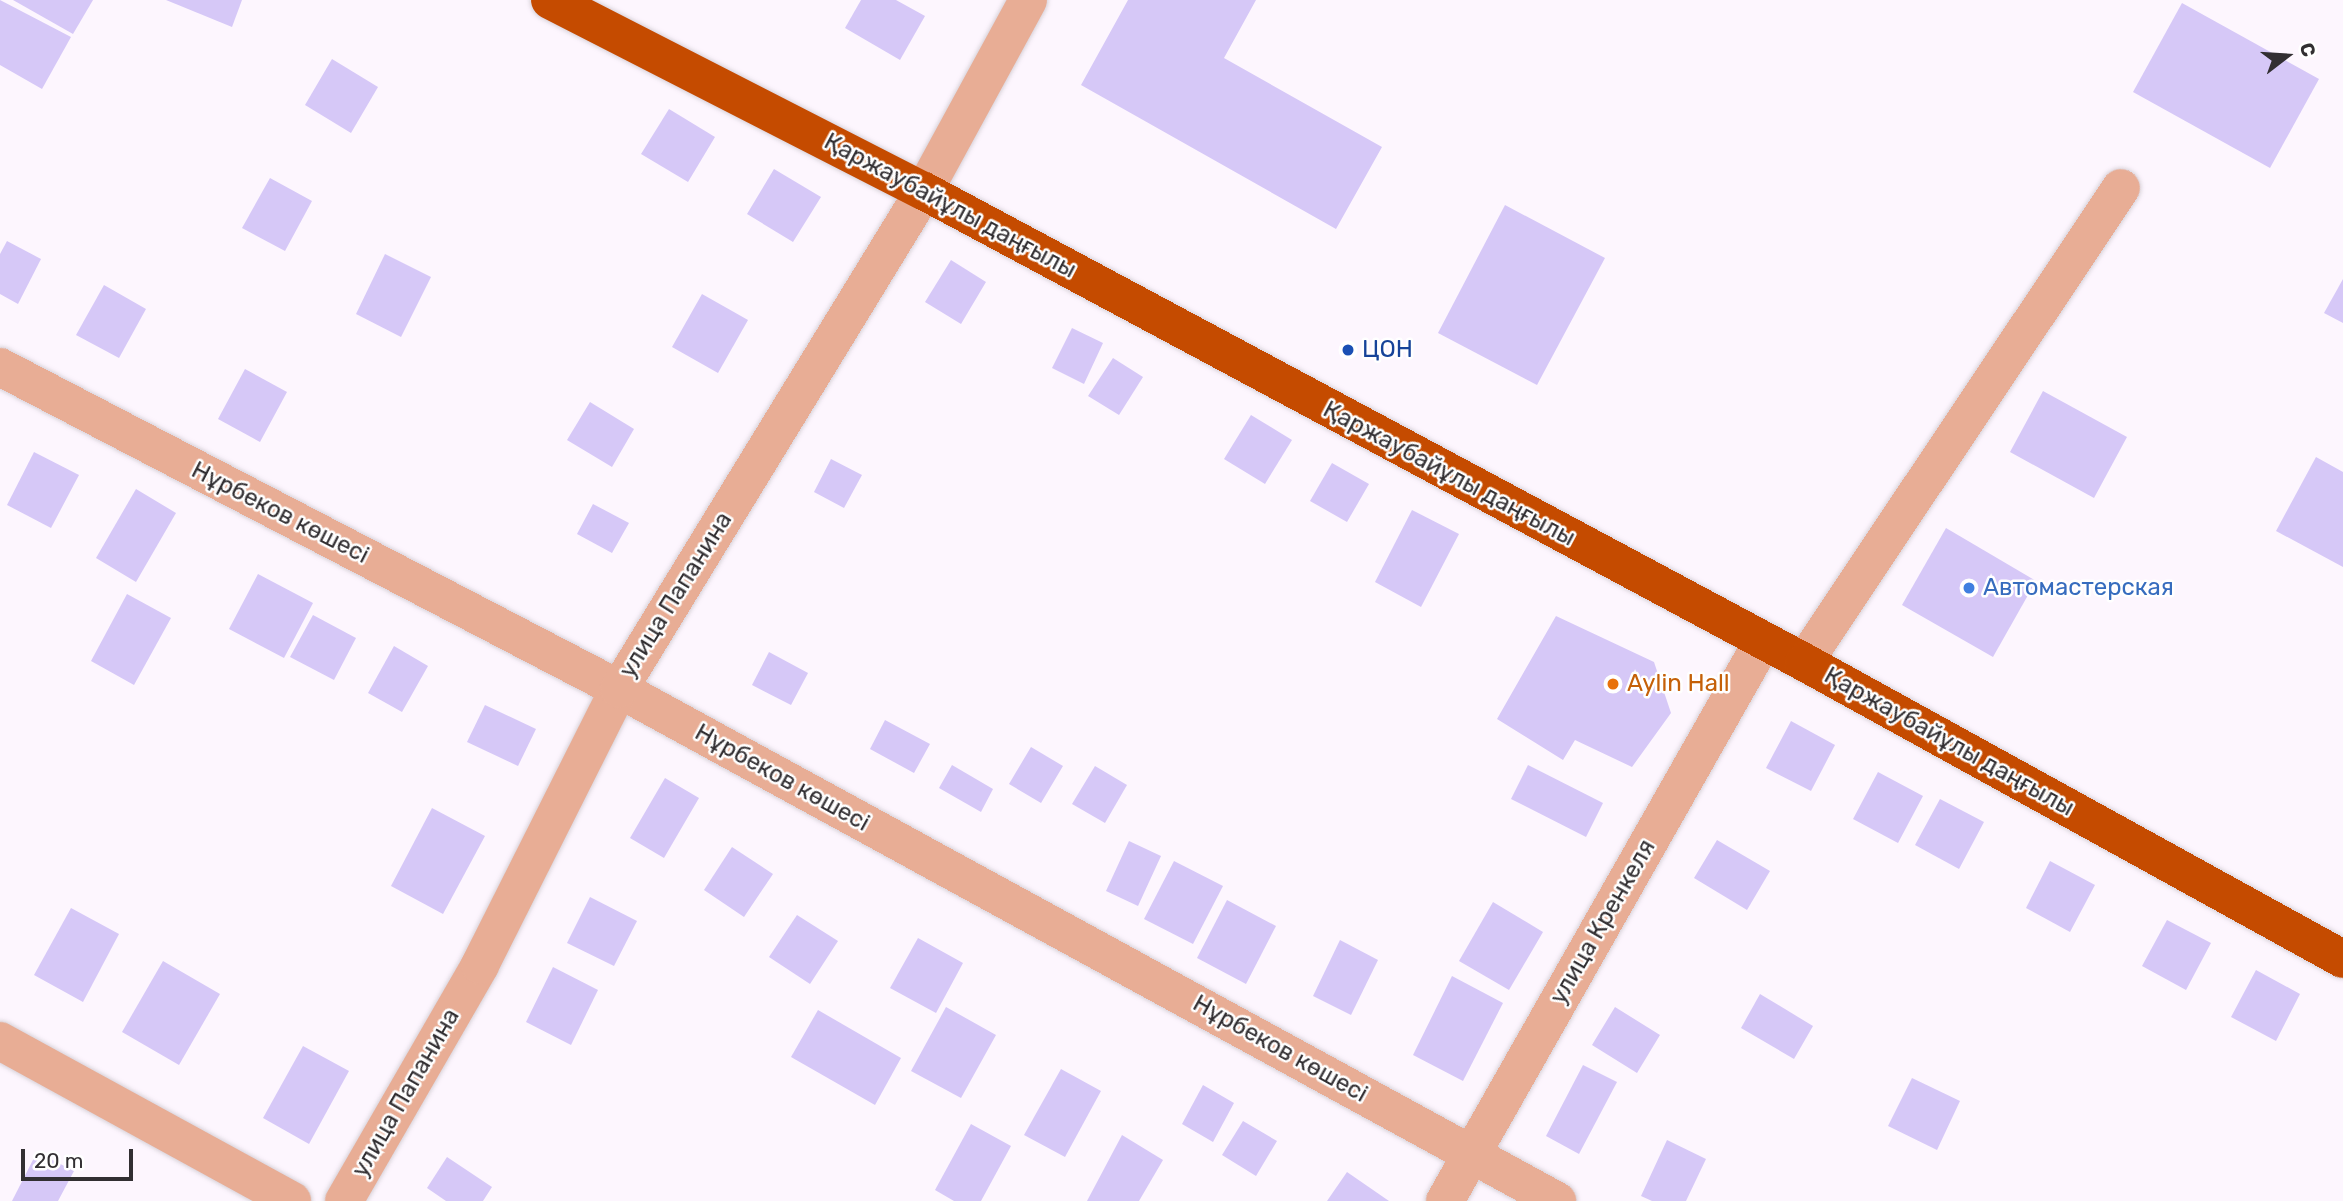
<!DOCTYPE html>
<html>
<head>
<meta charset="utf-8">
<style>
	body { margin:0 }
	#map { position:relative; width:2343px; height:1201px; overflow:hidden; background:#fdf6fe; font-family:Rubik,sans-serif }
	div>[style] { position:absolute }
	.building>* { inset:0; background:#d6c8f7 }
	.roads { filter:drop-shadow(0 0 2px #d8d2d9) drop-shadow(0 0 2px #d8d2d9) }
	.minor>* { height:38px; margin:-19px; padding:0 19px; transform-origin:19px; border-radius:19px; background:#e8ad95 }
	.highway>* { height:38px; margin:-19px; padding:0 19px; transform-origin:19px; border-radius:19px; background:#c54b00 }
	.dots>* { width:19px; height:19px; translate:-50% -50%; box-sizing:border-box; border:4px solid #fff; border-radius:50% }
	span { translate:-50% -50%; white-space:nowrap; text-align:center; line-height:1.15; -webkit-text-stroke:5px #fff; paint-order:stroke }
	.street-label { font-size:24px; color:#322f32 }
	.transit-label { font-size:24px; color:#164399 }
	.left { translate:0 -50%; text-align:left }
	.shop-label { font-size:24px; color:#366cbe }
	.food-label { font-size:24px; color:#c56008 }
	.north { position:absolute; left:2252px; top:21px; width:70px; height:70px; -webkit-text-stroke:5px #fff; paint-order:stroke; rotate:73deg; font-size:19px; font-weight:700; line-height:28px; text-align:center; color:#322f32 }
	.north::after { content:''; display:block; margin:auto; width:24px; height:32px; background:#322f32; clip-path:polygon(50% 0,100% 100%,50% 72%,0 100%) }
	.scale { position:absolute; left:21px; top:1149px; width:112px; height:32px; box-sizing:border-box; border:4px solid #322f32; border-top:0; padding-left:9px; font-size:21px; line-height:24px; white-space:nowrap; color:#322f32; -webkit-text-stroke:5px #fff; paint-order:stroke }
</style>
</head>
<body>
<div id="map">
	<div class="building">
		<i style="clip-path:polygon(0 0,71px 37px,42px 89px,0 65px)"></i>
		<i style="clip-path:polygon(13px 0,93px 0,73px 34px)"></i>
		<i style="clip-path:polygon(166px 0,242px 0,232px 27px)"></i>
		<i style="clip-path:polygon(861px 0,896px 0,925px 16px,900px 60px,845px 28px)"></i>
		<i style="clip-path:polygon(1128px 0,1256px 0,1224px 58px,1382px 147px,1336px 229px,1081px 85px)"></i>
		<i style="clip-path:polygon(2182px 3px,2319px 79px,2270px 168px,2133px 92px)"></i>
		<i style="clip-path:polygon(332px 59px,378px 87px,351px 133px,305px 105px)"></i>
		<i style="clip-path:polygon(669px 109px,715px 137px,688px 182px,641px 154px)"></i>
		<i style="clip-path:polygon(774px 169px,821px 197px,793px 242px,747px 214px)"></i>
		<i style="clip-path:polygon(270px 178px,312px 201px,285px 251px,242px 228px)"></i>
		<i style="clip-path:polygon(1505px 205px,1605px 258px,1537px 385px,1438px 333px)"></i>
		<i style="clip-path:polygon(7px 241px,41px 259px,18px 304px,0 294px,0 254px)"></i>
		<i style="clip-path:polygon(385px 254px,431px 277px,401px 337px,356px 314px)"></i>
		<i style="clip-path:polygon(951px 260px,986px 282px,961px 324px,925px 302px)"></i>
		<i style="clip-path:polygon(2343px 279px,2343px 323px,2324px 313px)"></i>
		<i style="clip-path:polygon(104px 285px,146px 309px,119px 358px,76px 335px)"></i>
		<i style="clip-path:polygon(702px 294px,748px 320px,718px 373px,672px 347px)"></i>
		<i style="clip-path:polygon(1072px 328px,1103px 343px,1084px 384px,1052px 368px)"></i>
		<i style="clip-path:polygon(1113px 358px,1143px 377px,1119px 415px,1088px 396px)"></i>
		<i style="clip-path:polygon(245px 369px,287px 392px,260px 442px,218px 419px)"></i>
		<i style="clip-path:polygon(2043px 391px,2127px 437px,2094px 498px,2010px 452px)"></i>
		<i style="clip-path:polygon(590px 402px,634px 429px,612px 467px,567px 440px)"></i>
		<i style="clip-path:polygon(1251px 415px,1292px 440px,1265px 484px,1224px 459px)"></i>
		<i style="clip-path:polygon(34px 452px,79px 475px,51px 528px,7px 505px)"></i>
		<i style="clip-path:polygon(2316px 457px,2343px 472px,2343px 567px,2276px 531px)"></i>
		<i style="clip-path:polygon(831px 459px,862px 475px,844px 508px,814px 492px)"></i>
		<i style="clip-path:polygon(1332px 463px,1369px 484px,1347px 522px,1310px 501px)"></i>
		<i style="clip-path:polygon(136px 489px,176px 513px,136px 582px,96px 558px)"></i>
		<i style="clip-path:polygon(593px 504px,629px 523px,612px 553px,577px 534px)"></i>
		<i style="clip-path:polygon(1412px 510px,1459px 534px,1421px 607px,1375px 582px)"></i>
		<i style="clip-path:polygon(1946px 528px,2036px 581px,1993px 657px,1902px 605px)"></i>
		<i style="clip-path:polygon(258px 574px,313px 603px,284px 658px,229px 629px)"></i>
		<i style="clip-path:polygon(127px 594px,171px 618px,134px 685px,91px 661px)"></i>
		<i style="clip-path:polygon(313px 615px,356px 638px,334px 680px,290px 657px)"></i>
		<i style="clip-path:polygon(1556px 616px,1654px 662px,1671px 713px,1632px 767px,1575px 740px,1563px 760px,1497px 719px)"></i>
		<i style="clip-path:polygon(394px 646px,428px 666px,402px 712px,368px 693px)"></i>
		<i style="clip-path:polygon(769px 652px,808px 673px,791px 705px,752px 685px)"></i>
		<i style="clip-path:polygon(485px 705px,536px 729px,518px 766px,467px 742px)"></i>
		<i style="clip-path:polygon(885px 720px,930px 744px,914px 773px,870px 749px)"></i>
		<i style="clip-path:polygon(1791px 721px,1835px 745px,1811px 791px,1766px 768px)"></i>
		<i style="clip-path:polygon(1031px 747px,1063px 766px,1041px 803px,1009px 784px)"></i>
		<i style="clip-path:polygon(952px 765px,993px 789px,981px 812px,939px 788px)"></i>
		<i style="clip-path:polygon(1528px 765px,1603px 803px,1586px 837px,1511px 799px)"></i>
		<i style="clip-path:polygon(1095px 766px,1127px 785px,1105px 823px,1072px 804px)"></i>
		<i style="clip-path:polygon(1878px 772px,1923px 796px,1898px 843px,1853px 819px)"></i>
		<i style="clip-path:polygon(665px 778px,699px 798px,664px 858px,630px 838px)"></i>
		<i style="clip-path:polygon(1940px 799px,1984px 822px,1959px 869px,1915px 845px)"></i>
		<i style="clip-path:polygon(432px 808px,485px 836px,443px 914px,391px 886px)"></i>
		<i style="clip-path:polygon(1717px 840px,1770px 871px,1747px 910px,1694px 878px)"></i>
		<i style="clip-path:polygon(1129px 841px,1161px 856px,1138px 906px,1106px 891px)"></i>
		<i style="clip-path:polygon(732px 847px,773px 874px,744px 917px,704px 890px)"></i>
		<i style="clip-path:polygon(1174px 861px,1223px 886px,1193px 944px,1144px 919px)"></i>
		<i style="clip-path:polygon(2050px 861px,2095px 885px,2070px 932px,2026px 908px)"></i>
		<i style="clip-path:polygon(590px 897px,637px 921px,614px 966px,567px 943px)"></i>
		<i style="clip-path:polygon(1227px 900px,1276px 926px,1246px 984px,1197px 958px)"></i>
		<i style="clip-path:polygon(1493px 902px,1543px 932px,1509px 990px,1459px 961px)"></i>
		<i style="clip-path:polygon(71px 908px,119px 934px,83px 1002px,34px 975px)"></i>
		<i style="clip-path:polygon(797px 915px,838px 941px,810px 984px,769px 957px)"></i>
		<i style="clip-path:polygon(2167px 920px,2211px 943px,2186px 990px,2142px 966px)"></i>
		<i style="clip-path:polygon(918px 938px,963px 963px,936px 1013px,890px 988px)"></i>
		<i style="clip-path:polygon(1340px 940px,1378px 960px,1351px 1015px,1313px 996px)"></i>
		<i style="clip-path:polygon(163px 961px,220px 994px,179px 1065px,122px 1032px)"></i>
		<i style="clip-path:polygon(553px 967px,598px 990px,571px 1045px,526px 1022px)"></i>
		<i style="clip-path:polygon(2256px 970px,2300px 994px,2276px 1041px,2231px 1017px)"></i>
		<i style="clip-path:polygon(1452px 976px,1503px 1003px,1463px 1081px,1413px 1055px)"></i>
		<i style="clip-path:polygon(1760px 994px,1813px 1026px,1794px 1059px,1741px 1028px)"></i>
		<i style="clip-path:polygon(946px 1007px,996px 1035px,961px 1098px,911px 1071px)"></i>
		<i style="clip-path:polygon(1615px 1007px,1660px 1035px,1637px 1073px,1592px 1045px)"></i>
		<i style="clip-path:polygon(818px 1010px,901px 1058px,875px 1105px,791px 1057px)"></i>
		<i style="clip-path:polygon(303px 1046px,349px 1071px,309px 1144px,263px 1118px)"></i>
		<i style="clip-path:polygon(1583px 1065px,1617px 1082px,1579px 1154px,1546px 1136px)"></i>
		<i style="clip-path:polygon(1061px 1069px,1101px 1091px,1065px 1157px,1024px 1135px)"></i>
		<i style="clip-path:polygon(1912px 1078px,1960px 1101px,1937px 1150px,1888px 1126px)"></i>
		<i style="clip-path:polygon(1203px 1085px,1234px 1103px,1213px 1142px,1182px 1124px)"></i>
		<i style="clip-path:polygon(1243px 1121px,1277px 1141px,1256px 1176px,1222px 1155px)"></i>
		<i style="clip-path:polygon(971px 1124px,1011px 1146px,981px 1201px,954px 1201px,935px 1190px)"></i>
		<i style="clip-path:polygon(1122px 1135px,1163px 1160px,1139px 1201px,1087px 1201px)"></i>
		<i style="clip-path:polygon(1667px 1140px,1706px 1159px,1686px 1201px,1652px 1201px,1641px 1196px)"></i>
		<i style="clip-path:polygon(37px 1152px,74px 1171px,58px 1201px,12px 1201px)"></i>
		<i style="clip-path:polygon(447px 1157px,492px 1187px,483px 1201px,446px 1201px,427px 1188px)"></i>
		<i style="clip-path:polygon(1347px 1172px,1389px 1201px,1327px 1201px)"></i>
	</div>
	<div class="roads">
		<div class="minor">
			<i style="left:0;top:367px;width:698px;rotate:27.48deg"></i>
			<i style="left:619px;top:689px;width:1069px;rotate:28.63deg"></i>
			<i style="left:1804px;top:662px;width:570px;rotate:-56.23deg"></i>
			<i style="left:0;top:1041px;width:333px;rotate:28.7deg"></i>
			<i style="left:344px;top:1201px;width:272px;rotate:-60deg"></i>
			<i style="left:480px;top:965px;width:309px;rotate:-63.3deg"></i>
			<i style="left:619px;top:689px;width:584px;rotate:-58.51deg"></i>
			<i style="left:924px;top:191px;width:217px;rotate:-61.4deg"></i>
			<i style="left:1445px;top:1201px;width:642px;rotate:-60.4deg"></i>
		</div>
		<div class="highway">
			<i style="left:550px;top:0;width:420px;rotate:27.1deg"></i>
			<i style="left:924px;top:191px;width:998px;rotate:28.16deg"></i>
			<i style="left:1804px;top:662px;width:615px;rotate:28.86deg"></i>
		</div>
	</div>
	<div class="dots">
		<i style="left:1348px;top:350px;background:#1a4fb4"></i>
		<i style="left:1969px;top:588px;background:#3f7fe0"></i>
		<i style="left:1613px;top:684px;background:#e8710a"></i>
	</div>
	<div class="street-label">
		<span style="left:950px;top:206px;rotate:28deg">Қаржаубайұлы даңғылы</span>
		<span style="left:1449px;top:474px;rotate:28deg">Қаржаубайұлы даңғылы</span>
		<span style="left:280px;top:513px;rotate:27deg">Нұрбеков көшесі</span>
		<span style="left:676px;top:595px;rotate:-58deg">улица Папанина</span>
		<span style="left:1949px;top:742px;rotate:29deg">Қаржаубайұлы даңғылы</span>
		<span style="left:782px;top:778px;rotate:29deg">Нұрбеков көшесі</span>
		<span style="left:1603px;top:922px;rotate:-60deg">улица Кренкеля</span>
		<span style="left:1280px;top:1049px;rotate:29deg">Нұрбеков көшесі</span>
		<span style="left:406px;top:1093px;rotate:-60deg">улица Папанина</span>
	</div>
	<div class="transit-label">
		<span class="left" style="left:1362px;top:350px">ЦОН</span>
	</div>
	<div class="shop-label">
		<span class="left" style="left:1983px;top:588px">Автомастерская</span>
	</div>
	<div class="food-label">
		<span class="left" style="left:1627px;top:684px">Aylin Hall</span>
	</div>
	<div class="north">С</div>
	<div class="scale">20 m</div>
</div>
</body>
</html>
